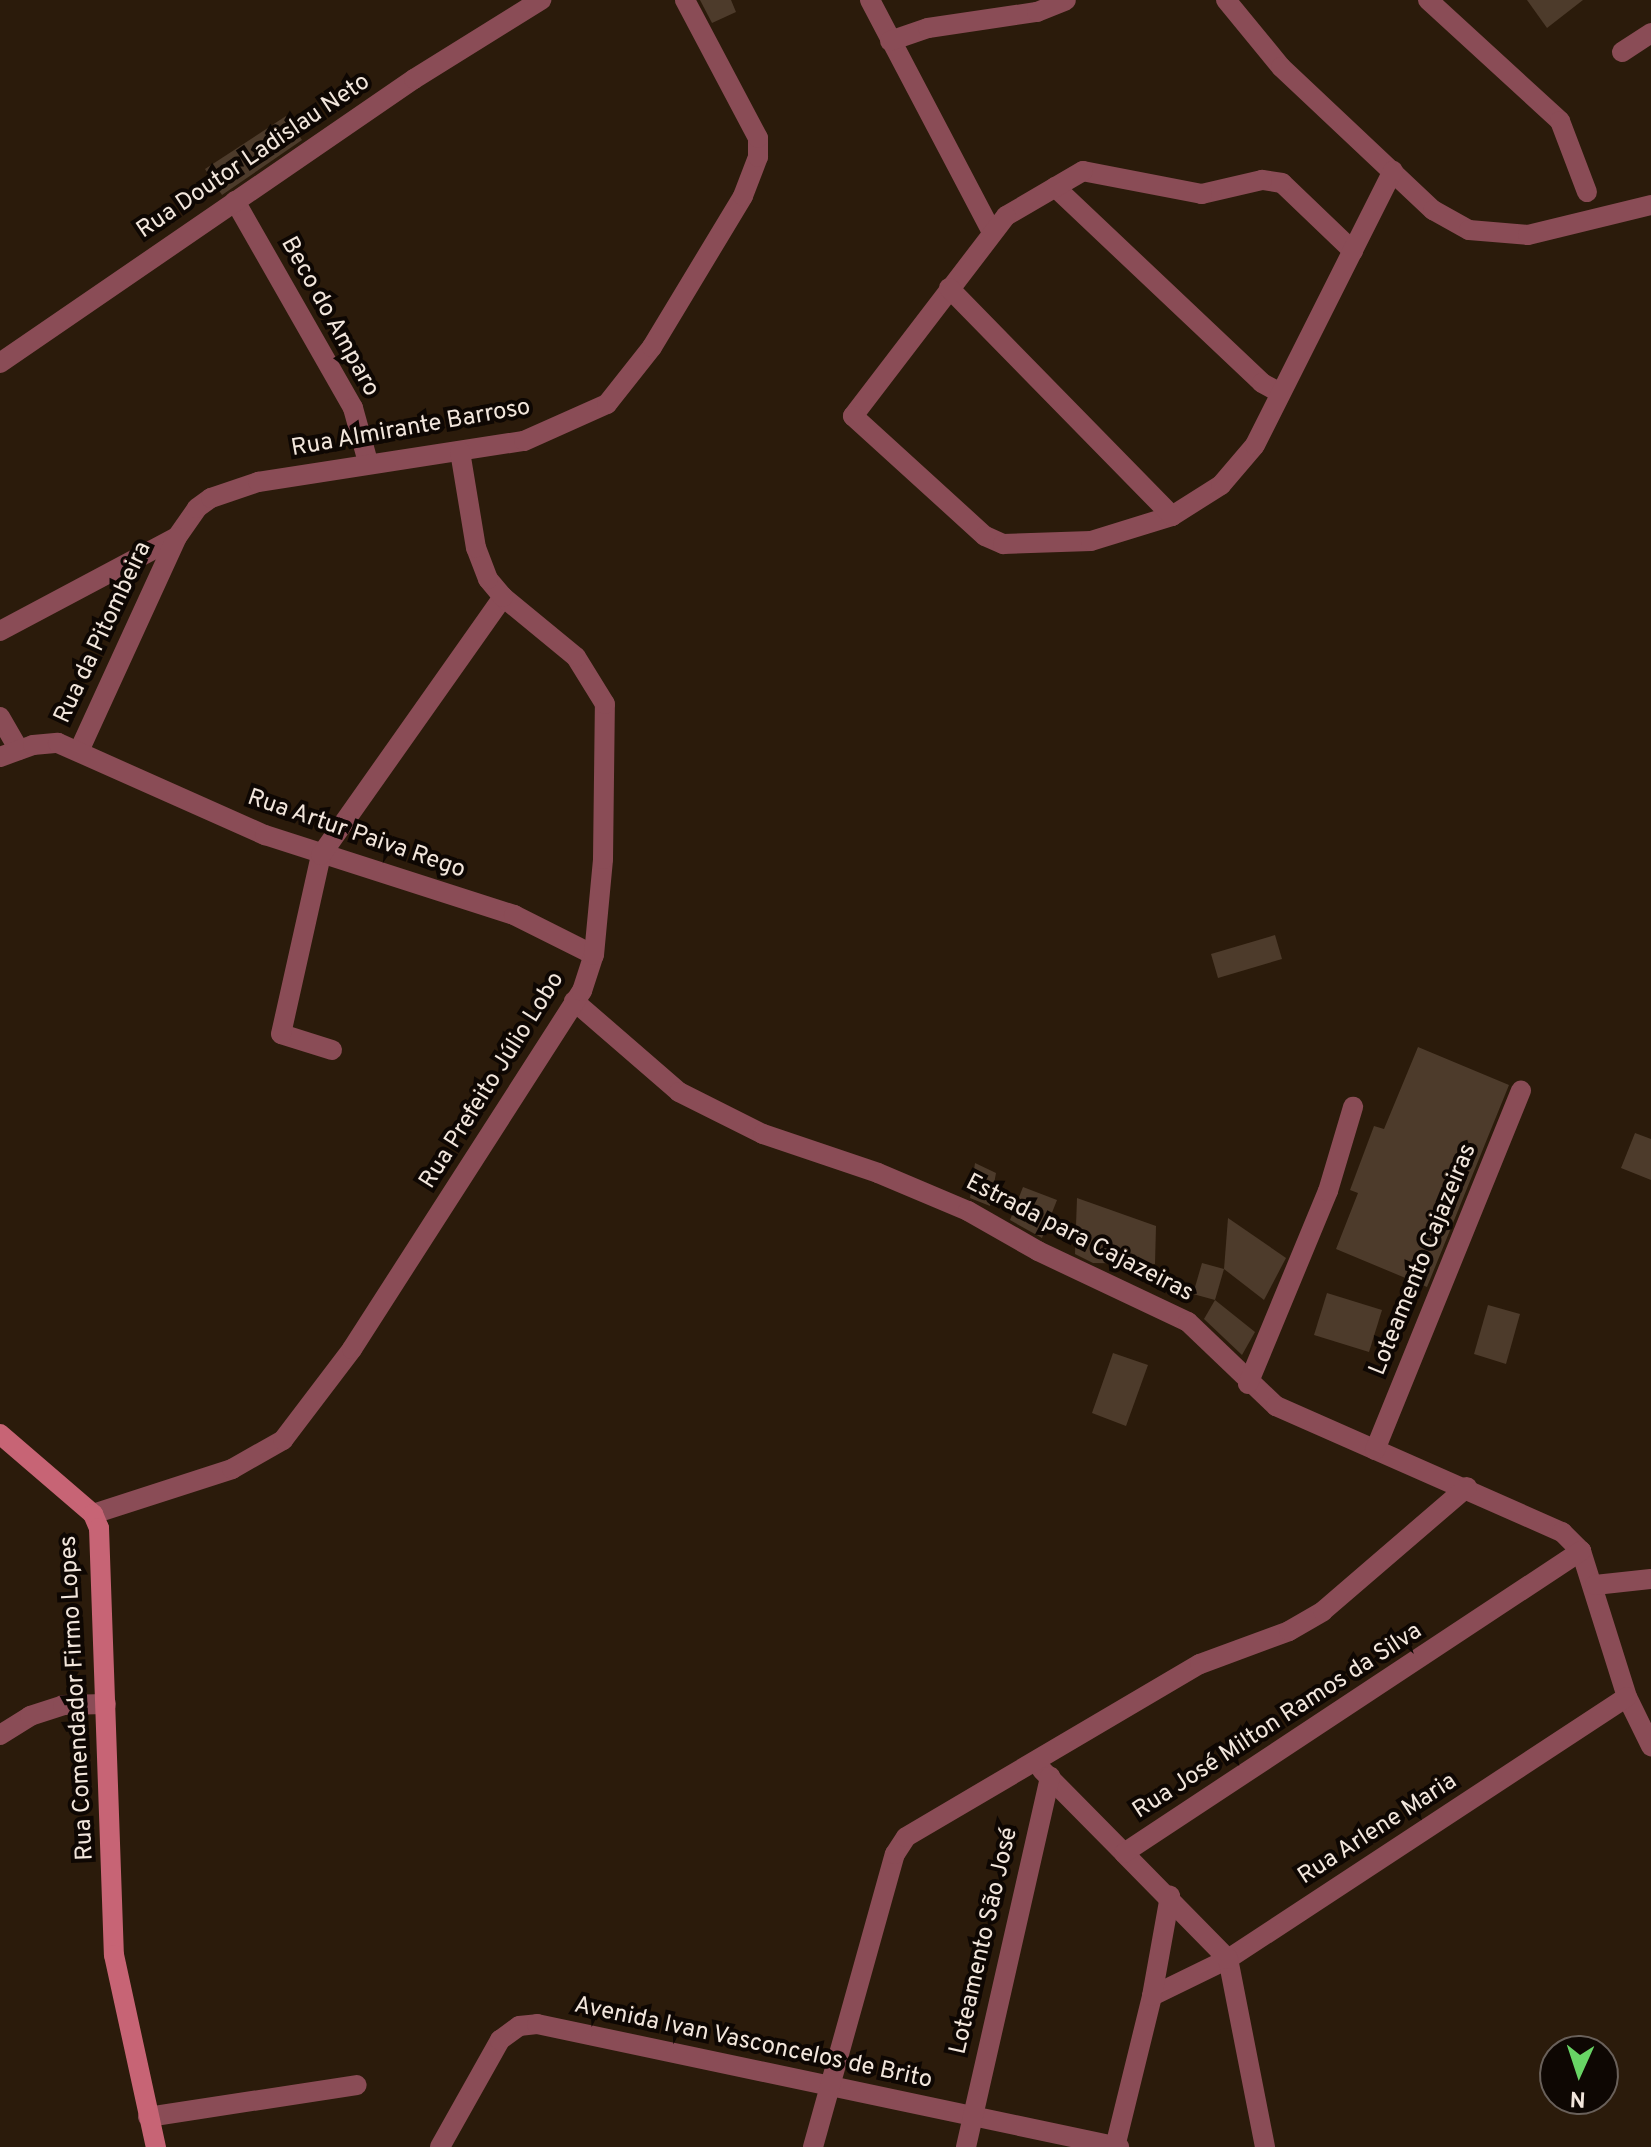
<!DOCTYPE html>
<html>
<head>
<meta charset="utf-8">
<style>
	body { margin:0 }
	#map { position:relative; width:1651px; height:2147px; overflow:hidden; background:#2b1b0b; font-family:Overpass,sans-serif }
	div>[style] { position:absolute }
	.building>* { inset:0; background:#4d3b2b }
	.street>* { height:20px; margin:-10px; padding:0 10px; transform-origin:10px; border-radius:10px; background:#8a4c56 }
	.secondary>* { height:20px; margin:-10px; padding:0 10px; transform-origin:10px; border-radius:10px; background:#c76475 }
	span { translate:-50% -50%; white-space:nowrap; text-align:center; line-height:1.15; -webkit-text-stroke:8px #0e0703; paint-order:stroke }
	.street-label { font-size:24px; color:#f2e6dc }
	.north { position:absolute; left:1539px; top:2035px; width:80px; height:80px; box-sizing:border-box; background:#0e0703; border:2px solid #69605a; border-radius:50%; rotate:183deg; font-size:22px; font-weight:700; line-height:32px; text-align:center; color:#f2e6dc }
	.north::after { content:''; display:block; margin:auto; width:28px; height:36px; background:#68d465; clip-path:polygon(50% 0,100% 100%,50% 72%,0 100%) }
</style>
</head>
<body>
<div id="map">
	<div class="building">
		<i style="clip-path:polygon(700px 0,731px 0,736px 12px,712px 23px)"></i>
		<i style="clip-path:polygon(1527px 0,1583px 0,1547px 28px)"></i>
		<i style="clip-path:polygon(286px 116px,302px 140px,222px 195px,205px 169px)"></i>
		<i style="clip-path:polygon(1275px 935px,1282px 959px,1218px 978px,1211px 954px)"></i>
		<i style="clip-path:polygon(1418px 1047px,1509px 1085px,1427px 1287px,1336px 1249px,1358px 1193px,1350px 1190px,1374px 1126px,1384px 1129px)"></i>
		<i style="clip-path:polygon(1635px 1133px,1651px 1139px,1651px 1180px,1621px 1168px)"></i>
		<i style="clip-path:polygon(975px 1163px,996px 1173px,990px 1206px,970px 1198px)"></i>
		<i style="clip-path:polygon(1023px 1187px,1057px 1200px,1042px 1238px,1010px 1220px)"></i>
		<i style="clip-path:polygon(1077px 1198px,1156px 1226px,1155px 1264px,1093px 1263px,1075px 1254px)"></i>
		<i style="clip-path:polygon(1228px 1218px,1286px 1258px,1264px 1300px,1224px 1269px)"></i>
		<i style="clip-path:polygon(1202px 1263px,1224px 1269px,1215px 1300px,1193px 1294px)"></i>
		<i style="clip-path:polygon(1327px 1293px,1382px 1310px,1369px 1352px,1314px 1335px)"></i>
		<i style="clip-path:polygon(1215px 1300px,1255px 1332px,1242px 1355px,1204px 1319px)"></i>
		<i style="clip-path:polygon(1488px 1305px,1520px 1314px,1506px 1364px,1474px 1354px)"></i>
		<i style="clip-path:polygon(1113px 1353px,1148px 1365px,1126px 1426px,1092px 1413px)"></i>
	</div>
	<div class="street">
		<i style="left:870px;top:0;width:262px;rotate:62.3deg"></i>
		<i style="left:1226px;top:0;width:87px;rotate:50.6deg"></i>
		<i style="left:1281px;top:67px;width:209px;rotate:43.3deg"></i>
		<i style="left:1433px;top:210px;width:41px;rotate:29.1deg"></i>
		<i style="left:1469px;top:230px;width:59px;rotate:4.8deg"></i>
		<i style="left:1528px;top:235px;width:127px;rotate:-13.7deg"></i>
		<i style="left:1428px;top:0;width:179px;rotate:42.5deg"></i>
		<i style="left:1560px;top:121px;width:76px;rotate:69.2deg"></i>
		<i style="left:890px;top:41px;width:40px;rotate:-18.9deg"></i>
		<i style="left:928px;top:28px;width:110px;rotate:-8.4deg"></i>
		<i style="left:1037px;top:12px;width:31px;rotate:-22deg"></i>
		<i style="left:1622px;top:52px;width:35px;rotate:-33deg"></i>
		<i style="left:1055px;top:187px;width:285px;rotate:43.4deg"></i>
		<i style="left:1262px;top:383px;width:21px;rotate:28deg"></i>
		<i style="left:235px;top:201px;width:238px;rotate:60.3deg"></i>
		<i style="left:353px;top:408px;width:56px;rotate:74.5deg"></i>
		<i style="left:1353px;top:251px;width:98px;rotate:-136.2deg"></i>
		<i style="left:1282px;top:183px;width:20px;rotate:-171deg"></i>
		<i style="left:1262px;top:180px;width:62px;rotate:166.9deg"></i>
		<i style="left:1202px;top:194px;width:121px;rotate:-169.1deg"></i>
		<i style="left:1083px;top:171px;width:89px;rotate:149.7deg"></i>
		<i style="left:1006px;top:216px;width:252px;rotate:127.4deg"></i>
		<i style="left:853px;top:416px;width:178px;rotate:42.3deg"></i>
		<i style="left:985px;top:536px;width:20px;rotate:24deg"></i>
		<i style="left:1003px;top:544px;width:88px;rotate:-2deg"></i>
		<i style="left:1091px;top:541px;width:85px;rotate:-17.2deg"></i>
		<i style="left:1172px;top:516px;width:58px;rotate:-32.3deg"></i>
		<i style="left:1221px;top:485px;width:52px;rotate:-49.6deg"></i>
		<i style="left:1255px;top:445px;width:307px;rotate:-63.3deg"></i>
		<i style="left:949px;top:288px;width:319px;rotate:45.6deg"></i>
		<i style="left:0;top:363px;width:502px;rotate:-34.45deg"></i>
		<i style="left:414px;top:79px;width:150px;rotate:-31.9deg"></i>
		<i style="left:0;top:631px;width:200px;rotate:-28deg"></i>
		<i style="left:177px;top:537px;width:35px;rotate:-55deg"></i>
		<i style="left:197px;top:508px;width:17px;rotate:-36deg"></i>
		<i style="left:211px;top:498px;width:50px;rotate:-18.8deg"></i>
		<i style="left:258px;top:482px;width:269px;rotate:-8.8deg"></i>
		<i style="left:524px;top:441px;width:91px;rotate:-24deg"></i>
		<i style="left:607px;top:404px;width:73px;rotate:-51.7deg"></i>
		<i style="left:652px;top:347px;width:176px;rotate:-58.9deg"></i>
		<i style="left:743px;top:196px;width:42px;rotate:-69deg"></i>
		<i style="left:758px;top:157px;width:19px;rotate:-90deg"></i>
		<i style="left:758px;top:138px;width:156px;rotate:-117.9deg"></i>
		<i style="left:0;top:717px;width:38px;rotate:60deg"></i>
		<i style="left:79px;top:751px;width:235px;rotate:-65.4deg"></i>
		<i style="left:0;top:757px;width:35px;rotate:-20deg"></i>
		<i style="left:33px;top:745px;width:25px;rotate:-5deg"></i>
		<i style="left:58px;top:743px;width:227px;rotate:24deg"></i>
		<i style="left:265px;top:835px;width:262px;rotate:17.8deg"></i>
		<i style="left:514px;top:915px;width:89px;rotate:26.6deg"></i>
		<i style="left:574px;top:1001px;width:139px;rotate:40.9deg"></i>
		<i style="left:679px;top:1092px;width:94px;rotate:26.6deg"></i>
		<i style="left:763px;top:1134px;width:121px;rotate:18.7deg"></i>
		<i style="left:878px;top:1173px;width:98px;rotate:22.9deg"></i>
		<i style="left:968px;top:1211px;width:81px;rotate:29.7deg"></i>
		<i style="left:1038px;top:1251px;width:166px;rotate:25.3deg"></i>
		<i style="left:1188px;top:1322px;width:122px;rotate:43.7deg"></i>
		<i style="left:1276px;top:1406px;width:313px;rotate:23.8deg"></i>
		<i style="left:1562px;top:1532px;width:27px;rotate:45deg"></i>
		<i style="left:1581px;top:1551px;width:153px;rotate:72.5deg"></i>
		<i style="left:1627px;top:1697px;width:55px;rotate:63.9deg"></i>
		<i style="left:332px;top:1050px;width:53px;rotate:-162.6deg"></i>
		<i style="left:281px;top:1034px;width:183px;rotate:-77.4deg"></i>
		<i style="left:321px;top:855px;width:316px;rotate:-54.8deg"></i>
		<i style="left:1248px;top:1384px;width:209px;rotate:-67.5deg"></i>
		<i style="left:1328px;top:1191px;width:88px;rotate:-73.4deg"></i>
		<i style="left:1375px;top:1450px;width:388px;rotate:-67.9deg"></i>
		<i style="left:93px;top:1514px;width:146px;rotate:-17.9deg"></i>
		<i style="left:232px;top:1469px;width:59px;rotate:-29.6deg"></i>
		<i style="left:283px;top:1440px;width:114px;rotate:-52.8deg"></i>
		<i style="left:352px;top:1349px;width:426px;rotate:-57.3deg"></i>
		<i style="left:582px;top:991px;width:38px;rotate:-72deg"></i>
		<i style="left:594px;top:955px;width:96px;rotate:-84.6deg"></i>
		<i style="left:603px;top:859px;width:155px;rotate:-89.3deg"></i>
		<i style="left:605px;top:704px;width:55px;rotate:-121.7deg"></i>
		<i style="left:576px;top:657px;width:94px;rotate:-140.6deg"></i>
		<i style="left:503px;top:597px;width:23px;rotate:-130deg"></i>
		<i style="left:488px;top:579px;width:33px;rotate:-111deg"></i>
		<i style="left:476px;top:548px;width:98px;rotate:-99.4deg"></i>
		<i style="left:1595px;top:1585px;width:56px;rotate:-6.1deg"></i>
		<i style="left:0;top:1735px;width:36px;rotate:-32deg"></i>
		<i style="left:30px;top:1716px;width:35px;rotate:-18deg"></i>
		<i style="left:63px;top:1705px;width:43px;rotate:-1.3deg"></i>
		<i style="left:1042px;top:1770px;width:117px;rotate:45.3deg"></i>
		<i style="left:1152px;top:1996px;width:85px;rotate:-26deg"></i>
		<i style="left:1228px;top:1959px;width:477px;rotate:-33.3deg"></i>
		<i style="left:148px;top:2117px;width:211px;rotate:-8.7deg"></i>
		<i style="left:440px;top:2147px;width:123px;rotate:-60.7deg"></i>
		<i style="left:500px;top:2040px;width:24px;rotate:-36deg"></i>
		<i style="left:519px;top:2026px;width:18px;rotate:-6deg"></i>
		<i style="left:537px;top:2024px;width:595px;rotate:11.93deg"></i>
		<i style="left:813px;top:2147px;width:304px;rotate:-74.4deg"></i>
		<i style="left:895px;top:1854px;width:20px;rotate:-57deg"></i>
		<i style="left:906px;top:1837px;width:341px;rotate:-30.5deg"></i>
		<i style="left:1200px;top:1664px;width:95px;rotate:-20.3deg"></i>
		<i style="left:1289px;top:1631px;width:39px;rotate:-30deg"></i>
		<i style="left:1323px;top:1611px;width:190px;rotate:-40.7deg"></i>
		<i style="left:966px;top:2147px;width:380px;rotate:-77.2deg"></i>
		<i style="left:1115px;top:2147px;width:155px;rotate:-76.2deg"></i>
		<i style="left:1152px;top:1996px;width:102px;rotate:-79.8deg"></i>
		<i style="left:1265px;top:2147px;width:192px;rotate:-101.1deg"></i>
		<i style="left:1228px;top:1959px;width:148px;rotate:-134.5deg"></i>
		<i style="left:1124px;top:1853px;width:548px;rotate:-33.46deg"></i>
	</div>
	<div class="secondary">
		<i style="left:0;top:1434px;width:123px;rotate:40.7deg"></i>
		<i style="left:93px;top:1514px;width:15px;rotate:67deg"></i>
		<i style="left:99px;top:1528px;width:427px;rotate:88deg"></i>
		<i style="left:114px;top:1955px;width:197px;rotate:77.7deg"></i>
	</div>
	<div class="street-label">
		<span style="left:254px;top:157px;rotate:-34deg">Rua Doutor Ladislau Neto</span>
		<span style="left:329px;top:317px;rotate:61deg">Beco do Amparo</span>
		<span style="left:411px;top:429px;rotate:-10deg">Rua Almirante Barroso</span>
		<span style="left:104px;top:633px;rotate:-65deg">Rua da Pitombeira</span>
		<span style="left:356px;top:835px;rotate:19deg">Rua Artur Paiva Rego</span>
		<span style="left:493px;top:1081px;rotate:-58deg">Rua Prefeito Júlio Lobo</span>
		<span style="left:1079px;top:1239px;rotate:27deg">Estrada para Cajazeiras</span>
		<span style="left:1424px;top:1260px;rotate:-68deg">Loteamento Cajazeiras</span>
		<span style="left:78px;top:1698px;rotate:-93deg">Rua Comendador Firmo Lopes</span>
		<span style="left:1278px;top:1722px;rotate:-33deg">Rua José Milton Ramos da Silva</span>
		<span style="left:1378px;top:1830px;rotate:-33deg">Rua Arlene Maria</span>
		<span style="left:985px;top:1941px;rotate:-77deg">Loteamento São José</span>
		<span style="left:753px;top:2044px;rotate:12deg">Avenida Ivan Vasconcelos de Brito</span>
	</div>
	<div class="north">N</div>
</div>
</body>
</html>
